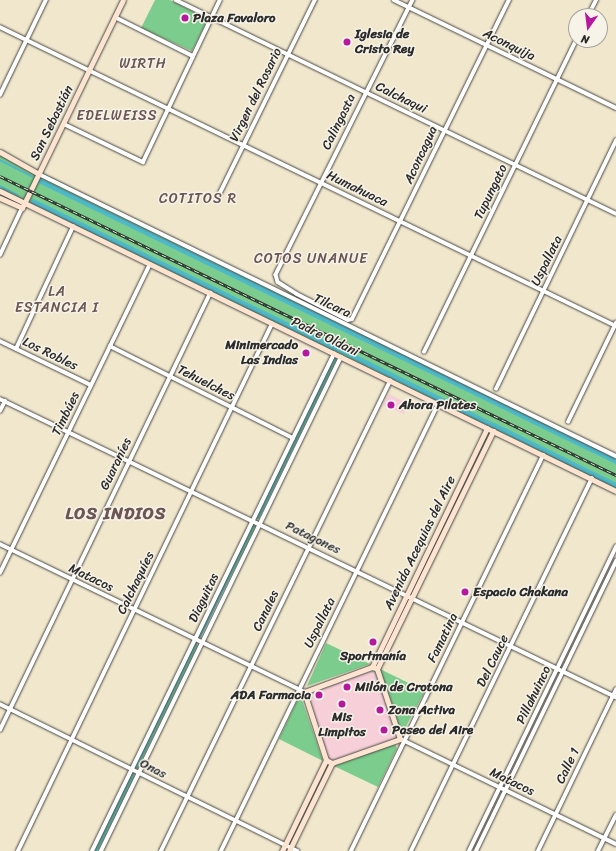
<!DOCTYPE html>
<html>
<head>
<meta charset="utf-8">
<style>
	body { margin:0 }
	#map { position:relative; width:616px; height:851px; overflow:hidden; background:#f0e7cd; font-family:Sriracha,sans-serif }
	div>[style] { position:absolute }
	.built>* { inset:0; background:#f6cfd8 }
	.green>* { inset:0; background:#7ccc8d }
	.stream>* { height:1.5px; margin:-0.75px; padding:0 0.75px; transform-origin:0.75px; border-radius:0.75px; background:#4eb9c9 }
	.canal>* { height:4.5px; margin:-2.25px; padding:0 2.25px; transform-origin:2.25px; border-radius:2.25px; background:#4eb9c9 }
	.roads { filter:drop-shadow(0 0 1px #494743) drop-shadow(0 0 1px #494743) }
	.street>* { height:3.5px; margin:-1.75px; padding:0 1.75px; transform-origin:1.75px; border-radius:1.75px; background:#fff }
	.secondary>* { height:5px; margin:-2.5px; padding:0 2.5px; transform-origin:2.5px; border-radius:2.5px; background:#fde4d1 }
	.rail>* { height:3px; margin-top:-1.5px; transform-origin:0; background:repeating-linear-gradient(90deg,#f7f3e8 0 4.5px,#2b2b2b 0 9px); box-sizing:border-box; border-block:1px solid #2b2b2b }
	.dots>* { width:11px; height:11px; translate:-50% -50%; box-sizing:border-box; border:2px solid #f7f3e8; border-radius:50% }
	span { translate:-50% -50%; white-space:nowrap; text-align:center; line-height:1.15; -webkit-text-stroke:3px #f7f3e8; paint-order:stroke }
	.poi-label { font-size:13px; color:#2b2b2b; font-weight:700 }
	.left { translate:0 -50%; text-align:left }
	.right { translate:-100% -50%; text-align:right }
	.street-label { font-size:13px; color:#2b2b2b }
	.neighbourhood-label { font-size:14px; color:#6a5654; letter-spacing:1px }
	.district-label { font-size:17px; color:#6a5654; font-weight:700; letter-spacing:1px }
	.north { position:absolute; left:568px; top:8px; width:40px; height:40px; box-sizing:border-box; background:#f7f3e8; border:1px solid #a5a39c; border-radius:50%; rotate:194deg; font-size:11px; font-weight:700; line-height:16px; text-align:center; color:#2b2b2b }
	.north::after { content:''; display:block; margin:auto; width:14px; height:18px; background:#b5179e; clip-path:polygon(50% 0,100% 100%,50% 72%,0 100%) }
</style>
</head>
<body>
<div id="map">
	<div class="built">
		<i style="clip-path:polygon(389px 394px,409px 404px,404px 414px,383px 405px)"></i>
		<i style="clip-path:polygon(370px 670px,376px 674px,396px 738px,333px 761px,328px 759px,306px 693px)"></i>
	</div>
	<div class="green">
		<i style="clip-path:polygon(155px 0,170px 0,208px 19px,192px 51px,141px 28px)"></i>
		<i style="clip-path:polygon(0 152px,616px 456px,616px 491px,0 191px)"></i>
		<i style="clip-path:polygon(334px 357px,337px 360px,259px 519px,256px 519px)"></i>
		<i style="clip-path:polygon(486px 438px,487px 439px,412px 591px,411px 590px)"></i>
		<i style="clip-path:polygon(253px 524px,256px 527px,199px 639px,197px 638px)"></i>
		<i style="clip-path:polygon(195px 643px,198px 646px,138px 768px,135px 769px)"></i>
		<i style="clip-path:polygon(326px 643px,370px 664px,307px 686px)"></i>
		<i style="clip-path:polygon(380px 669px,425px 691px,403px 732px,401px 731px)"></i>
		<i style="clip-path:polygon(298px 699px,302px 700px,323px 761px,279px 739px)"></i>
		<i style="clip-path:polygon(395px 744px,397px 748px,378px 787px,334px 766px)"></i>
		<i style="clip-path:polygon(132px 773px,135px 776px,98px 851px,93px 851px)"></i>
	</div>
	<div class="stream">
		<i style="left:0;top:160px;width:36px;rotate:27deg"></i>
		<i style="left:0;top:186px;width:20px;rotate:27deg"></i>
		<i style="left:258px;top:518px;width:177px;rotate:-64.2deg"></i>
		<i style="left:200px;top:637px;width:124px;rotate:-64.3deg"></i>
		<i style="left:136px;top:768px;width:138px;rotate:-64.2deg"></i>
		<i style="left:96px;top:851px;width:85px;rotate:-64.3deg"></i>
	</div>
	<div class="canal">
		<i style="left:39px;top:180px;width:642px;rotate:25.97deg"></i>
		<i style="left:33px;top:201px;width:337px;rotate:25.9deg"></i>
		<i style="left:339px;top:349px;width:169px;rotate:26.3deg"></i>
		<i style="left:494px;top:425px;width:136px;rotate:26.2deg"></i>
	</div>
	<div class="roads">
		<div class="street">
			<i style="left:176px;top:0;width:489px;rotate:25.9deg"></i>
			<i style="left:394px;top:0;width:247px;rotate:25.9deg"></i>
			<i style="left:413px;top:0;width:307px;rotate:116.5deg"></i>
			<i style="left:276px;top:275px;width:7px;rotate:74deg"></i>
			<i style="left:278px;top:282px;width:22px;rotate:32deg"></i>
			<i style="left:297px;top:294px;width:57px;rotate:27deg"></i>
			<i style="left:348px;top:320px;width:4px;rotate:-14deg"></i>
			<i style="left:352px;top:319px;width:356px;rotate:-63.8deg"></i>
			<i style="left:588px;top:16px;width:18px;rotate:-63deg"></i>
			<i style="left:115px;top:17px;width:87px;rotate:26.6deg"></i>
			<i style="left:0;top:27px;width:685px;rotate:25.89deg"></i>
			<i style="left:0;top:95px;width:106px;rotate:-64.2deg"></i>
			<i style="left:64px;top:124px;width:88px;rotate:25.7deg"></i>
			<i style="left:143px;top:162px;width:179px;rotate:-64.6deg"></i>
			<i style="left:39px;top:174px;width:642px;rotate:26.05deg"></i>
			<i style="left:217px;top:199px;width:222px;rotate:-63.8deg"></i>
			<i style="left:0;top:255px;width:52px;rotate:-64.9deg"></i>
			<i style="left:0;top:341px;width:101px;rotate:25.8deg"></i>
			<i style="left:110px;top:346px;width:205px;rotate:26.7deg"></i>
			<i style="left:16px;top:349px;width:135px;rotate:-65deg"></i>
			<i style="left:424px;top:352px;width:347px;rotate:-64deg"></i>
			<i style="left:496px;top:389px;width:276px;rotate:-64.2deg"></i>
			<i style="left:0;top:399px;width:684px;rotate:25.82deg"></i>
			<i style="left:0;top:411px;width:11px;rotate:-63deg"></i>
			<i style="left:568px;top:422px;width:110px;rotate:-64.1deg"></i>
			<i style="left:0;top:544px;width:335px;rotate:25.9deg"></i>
			<i style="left:0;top:573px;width:343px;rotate:-64.1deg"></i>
			<i style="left:0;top:704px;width:332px;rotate:26.3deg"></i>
			<i style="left:0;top:730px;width:485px;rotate:-64.3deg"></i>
			<i style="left:403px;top:740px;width:237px;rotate:26deg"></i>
			<i style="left:18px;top:851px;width:585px;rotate:-64.27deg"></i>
			<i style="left:92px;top:851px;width:553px;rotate:-64.04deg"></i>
			<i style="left:101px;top:851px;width:549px;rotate:-64.09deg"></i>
			<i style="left:161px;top:851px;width:523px;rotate:-64.02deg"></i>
			<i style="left:221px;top:851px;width:497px;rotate:-64.1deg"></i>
			<i style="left:351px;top:851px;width:440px;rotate:-64.1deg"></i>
			<i style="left:411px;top:851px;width:414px;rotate:-64.1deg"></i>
			<i style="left:469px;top:851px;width:338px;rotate:-64.2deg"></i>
			<i style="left:476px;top:851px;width:322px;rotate:-64.2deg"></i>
			<i style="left:538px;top:851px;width:179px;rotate:-64.2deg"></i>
			<i style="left:598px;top:851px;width:40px;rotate:-63.4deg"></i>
		</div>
		<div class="secondary">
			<i style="left:0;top:152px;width:45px;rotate:29.4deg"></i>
			<i style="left:0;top:191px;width:685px;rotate:25.97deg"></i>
			<i style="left:0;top:198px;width:24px;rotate:24deg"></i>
			<i style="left:22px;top:208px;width:231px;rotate:-64.1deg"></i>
			<i style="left:372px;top:667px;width:265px;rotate:-64.3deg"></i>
			<i style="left:326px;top:760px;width:7px;rotate:27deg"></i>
			<i style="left:332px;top:763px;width:72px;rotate:-19.4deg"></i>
			<i style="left:400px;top:739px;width:74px;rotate:-108.2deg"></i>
			<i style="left:377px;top:669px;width:265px;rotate:-64deg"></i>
			<i style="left:282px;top:851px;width:101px;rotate:-64.2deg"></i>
			<i style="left:326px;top:760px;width:71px;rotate:-107.9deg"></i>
			<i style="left:304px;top:692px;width:72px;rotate:-20.2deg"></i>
			<i style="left:372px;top:667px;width:3px;rotate:18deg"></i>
			<i style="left:289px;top:851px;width:98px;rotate:-64deg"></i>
		</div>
	</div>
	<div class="rail">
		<i style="left:0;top:176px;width:685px;rotate:25.89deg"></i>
	</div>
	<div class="dots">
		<i style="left:185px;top:18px;background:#b5179e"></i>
		<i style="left:347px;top:42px;background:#b5179e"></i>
		<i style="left:306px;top:353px;background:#b5179e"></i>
		<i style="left:391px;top:405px;background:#b5179e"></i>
		<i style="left:465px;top:592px;background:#b5179e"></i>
		<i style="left:373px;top:642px;background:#b5179e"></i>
		<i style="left:347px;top:687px;background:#b5179e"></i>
		<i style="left:319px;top:695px;background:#b5179e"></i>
		<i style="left:342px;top:704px;background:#b5179e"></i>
		<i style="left:380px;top:710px;background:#b5179e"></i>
		<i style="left:384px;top:730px;background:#b5179e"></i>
	</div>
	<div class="poi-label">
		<span class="left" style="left:193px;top:18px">Plaza Favaloro</span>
		<span class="left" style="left:355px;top:42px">Iglesia de<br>Cristo Rey</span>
		<span class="right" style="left:298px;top:353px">Minimercado<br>Las Indias</span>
		<span class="left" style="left:399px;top:405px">Ahora Pilates</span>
		<span class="left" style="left:473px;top:592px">Espacio Chakana</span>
		<span style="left:373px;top:656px">Sportmanía</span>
		<span class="left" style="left:355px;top:687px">Milón de Crotona</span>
		<span class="right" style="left:311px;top:695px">ADA Farmacia</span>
		<span class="left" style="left:388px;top:710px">Zona Activa</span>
		<span style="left:342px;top:725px">Mis<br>Limpitos</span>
		<span class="left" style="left:392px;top:730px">Paseo del Aire</span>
	</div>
	<div class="street-label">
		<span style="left:509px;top:45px;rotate:26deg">Aconquija</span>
		<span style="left:256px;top:95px;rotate:-64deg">Virgen del Rosario</span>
		<span style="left:401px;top:98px;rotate:26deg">Calchaqui</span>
		<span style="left:339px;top:122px;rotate:-64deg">Calingasta</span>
		<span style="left:52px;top:123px;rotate:-64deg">San Sebastián</span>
		<span style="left:421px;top:155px;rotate:-65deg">Aconcagua</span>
		<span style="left:357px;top:189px;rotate:26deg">Humahuaca</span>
		<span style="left:491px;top:192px;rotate:-64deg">Tupungato</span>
		<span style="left:547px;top:261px;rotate:-64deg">Uspallata</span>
		<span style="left:332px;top:306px;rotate:25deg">Tilcara</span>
		<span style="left:325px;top:337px;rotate:26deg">Padre Oldani</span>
		<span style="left:50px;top:354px;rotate:26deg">Los Robles</span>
		<span style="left:206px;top:383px;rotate:27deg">Tehuelches</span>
		<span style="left:66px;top:414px;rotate:-64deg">Timbúes</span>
		<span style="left:116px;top:464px;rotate:-64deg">Guaraníes</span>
		<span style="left:313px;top:538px;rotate:26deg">Patagones</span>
		<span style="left:420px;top:543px;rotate:-64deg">Avenida Acequias del Aire</span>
		<span style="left:91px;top:578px;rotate:26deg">Matacos</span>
		<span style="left:136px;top:583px;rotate:-64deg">Calchaquíes</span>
		<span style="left:204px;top:598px;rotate:-64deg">Diaguitas</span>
		<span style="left:266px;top:611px;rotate:-64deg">Canales</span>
		<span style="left:320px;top:623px;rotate:-64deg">Uspallata</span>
		<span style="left:443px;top:638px;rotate:-64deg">Famatina</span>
		<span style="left:493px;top:661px;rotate:-64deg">Del Cauce</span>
		<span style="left:534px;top:695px;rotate:-64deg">Pillahuinco</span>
		<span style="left:568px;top:766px;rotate:-64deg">Calle 1</span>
		<span style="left:153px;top:769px;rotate:27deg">Onas</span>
		<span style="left:512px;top:782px;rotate:26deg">Matacos</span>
	</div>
	<div class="neighbourhood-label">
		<span style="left:143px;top:64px">WIRTH</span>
		<span style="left:117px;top:116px">EDELWEISS</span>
		<span style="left:198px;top:199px">COTITOS R</span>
		<span style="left:311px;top:259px">COTOS UNANUE</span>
		<span style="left:57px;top:300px">LA<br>ESTANCIA I</span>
	</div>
	<div class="district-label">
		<span style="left:116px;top:514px">LOS INDIOS</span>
	</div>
	<div class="north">N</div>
</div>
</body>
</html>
